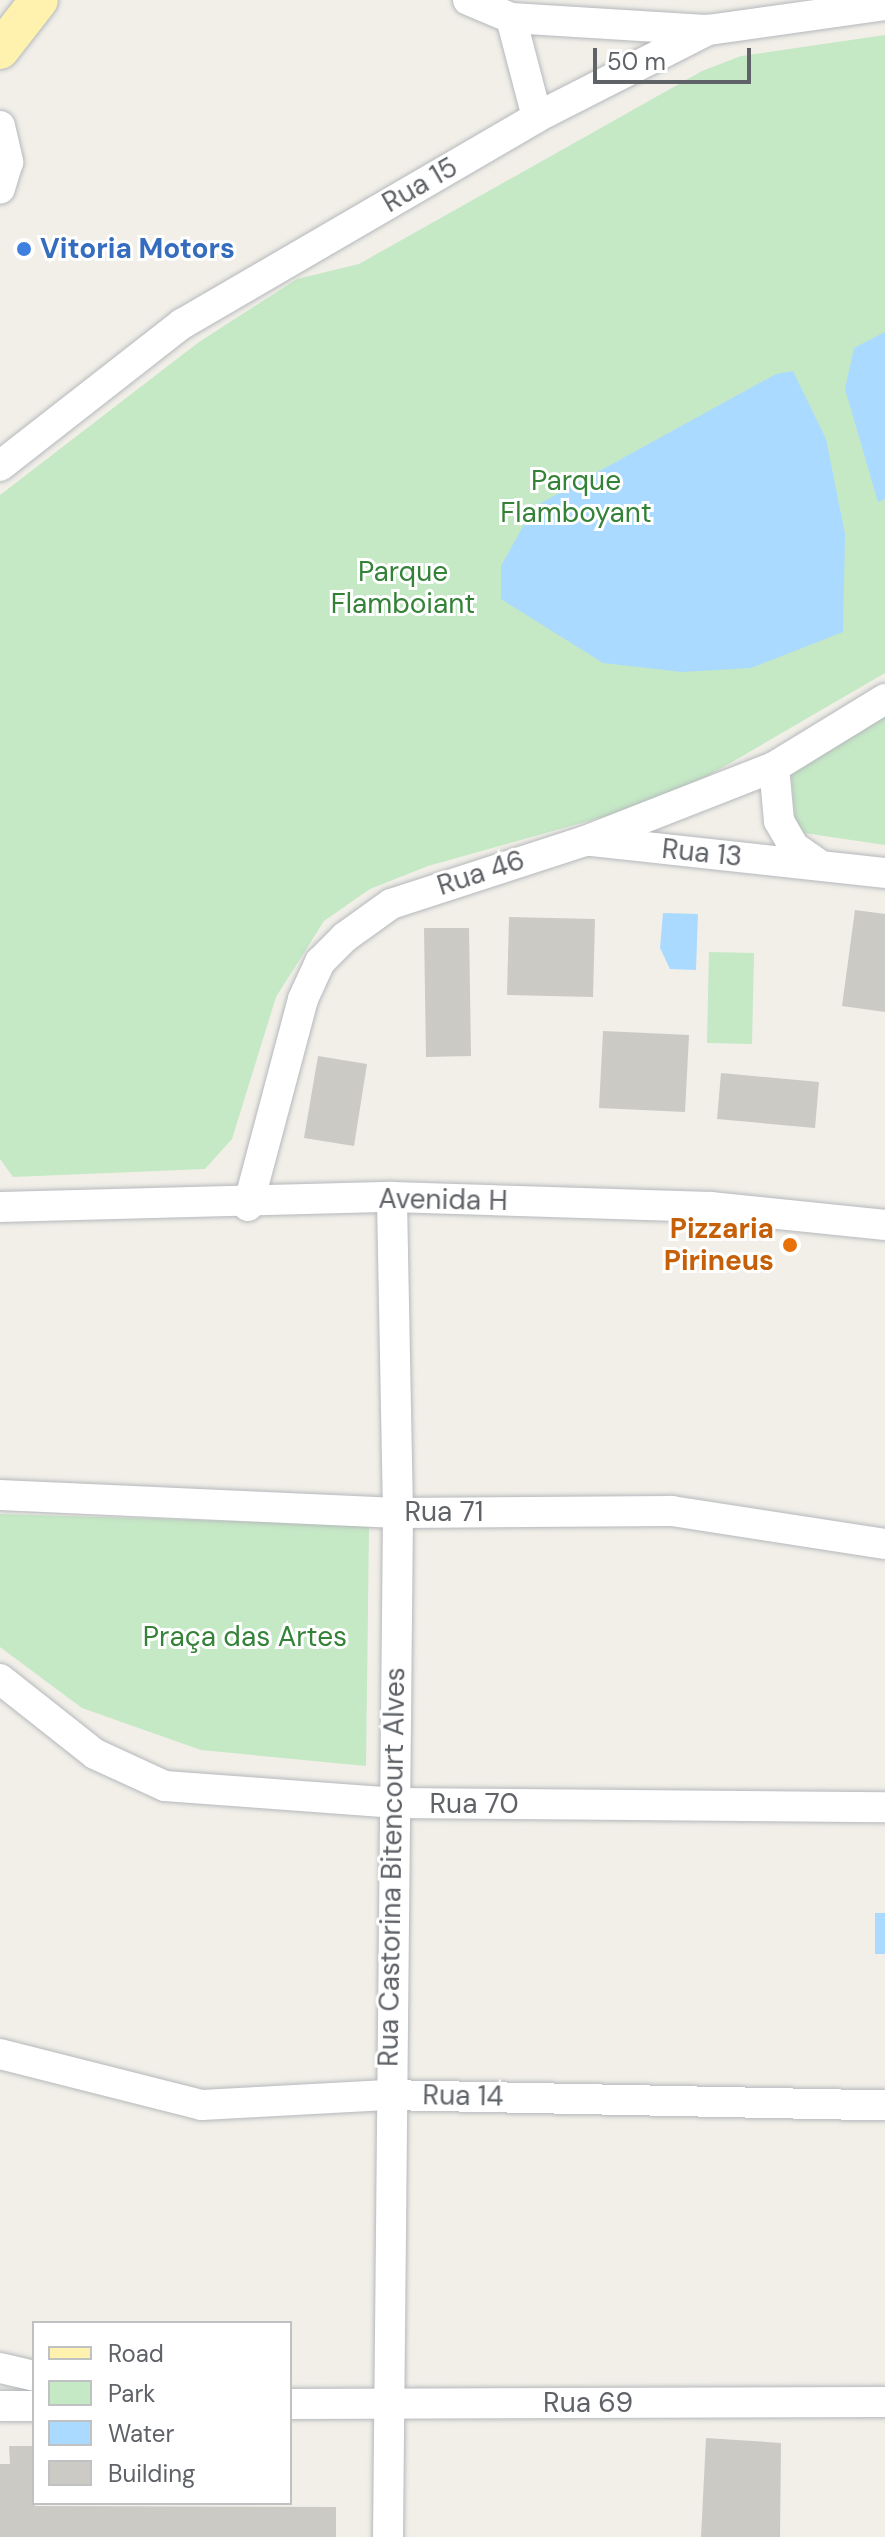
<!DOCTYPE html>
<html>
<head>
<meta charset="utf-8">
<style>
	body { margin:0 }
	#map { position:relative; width:885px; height:2537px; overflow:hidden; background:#f1efe8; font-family:"DM Sans",sans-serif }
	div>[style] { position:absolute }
	.green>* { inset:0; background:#c5e8c5 }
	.water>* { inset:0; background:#aadaff }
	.building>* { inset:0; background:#cccac5 }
	.roads { filter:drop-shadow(0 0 2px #b5b8bc) drop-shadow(0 0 2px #b5b8bc) }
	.minor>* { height:30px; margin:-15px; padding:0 15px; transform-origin:15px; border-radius:15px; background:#fff }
	.major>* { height:38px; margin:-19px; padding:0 19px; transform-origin:19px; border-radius:19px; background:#fff2af }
	.dots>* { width:22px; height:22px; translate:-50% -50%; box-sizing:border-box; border:4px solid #fff; border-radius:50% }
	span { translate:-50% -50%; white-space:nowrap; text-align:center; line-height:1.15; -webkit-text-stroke:6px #fff; paint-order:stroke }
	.street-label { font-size:28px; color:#5f6368 }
	.shop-label { font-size:28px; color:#366cbe; font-weight:700 }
	.left { translate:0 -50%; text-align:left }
	.park-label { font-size:28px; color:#348238 }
	.food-label { font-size:28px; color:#c56008; font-weight:700 }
	.right { translate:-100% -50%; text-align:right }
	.legend { position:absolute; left:32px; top:2321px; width:260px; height:184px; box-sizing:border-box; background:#fff; border:2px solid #bfc1c3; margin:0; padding:10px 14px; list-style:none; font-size:24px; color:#5f6368 }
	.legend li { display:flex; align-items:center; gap:16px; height:40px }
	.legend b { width:40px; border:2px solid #bfc1c3 }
	.scale { position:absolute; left:593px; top:48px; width:158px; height:36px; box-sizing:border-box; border:4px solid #5f6368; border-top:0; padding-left:10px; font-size:24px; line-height:28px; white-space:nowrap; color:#5f6368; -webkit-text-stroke:6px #fff; paint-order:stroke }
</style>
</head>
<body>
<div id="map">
	<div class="green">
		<i style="clip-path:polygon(885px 35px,885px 673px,696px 783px,635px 808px,428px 866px,370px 889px,324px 921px,276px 997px,232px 1139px,205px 1169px,13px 1177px,0 1159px,0 495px,199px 342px,297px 279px,359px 264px,702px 71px,741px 56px)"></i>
		<i style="clip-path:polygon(885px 713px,885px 845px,804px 833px,796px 826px,791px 775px)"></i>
		<i style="clip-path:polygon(709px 952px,754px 953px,752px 1044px,707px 1043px)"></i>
		<i style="clip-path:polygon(0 1514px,369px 1525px,366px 1766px,201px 1750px,82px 1708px,0 1647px)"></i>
	</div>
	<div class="water">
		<i style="clip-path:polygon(885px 332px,885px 499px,878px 502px,845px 389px,854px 348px)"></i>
		<i style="clip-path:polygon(793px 371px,826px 439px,845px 534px,843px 632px,751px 668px,682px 672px,603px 663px,501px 599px,501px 566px,534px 507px,776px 374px)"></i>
		<i style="clip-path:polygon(663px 913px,698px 914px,696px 970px,670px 969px,660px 948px)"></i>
		<i style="clip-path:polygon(875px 1913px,885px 1913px,885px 1954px,875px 1954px)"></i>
	</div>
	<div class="building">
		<i style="clip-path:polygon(855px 910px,885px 914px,885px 1012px,842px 1006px)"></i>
		<i style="clip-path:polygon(509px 917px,595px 919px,593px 997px,507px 995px)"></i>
		<i style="clip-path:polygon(424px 928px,469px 928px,471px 1056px,426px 1057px)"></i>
		<i style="clip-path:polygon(603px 1031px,689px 1035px,685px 1112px,599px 1108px)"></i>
		<i style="clip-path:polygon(318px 1056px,367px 1064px,354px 1146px,304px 1138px)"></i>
		<i style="clip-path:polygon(721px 1073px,819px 1082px,815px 1128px,717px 1119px)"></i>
		<i style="clip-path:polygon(706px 2438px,781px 2443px,780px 2537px,701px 2537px)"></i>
		<i style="clip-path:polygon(9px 2446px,34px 2446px,35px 2506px,336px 2507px,336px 2537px,0 2537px,0 2464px,10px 2464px)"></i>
	</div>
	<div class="roads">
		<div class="minor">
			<i style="left:468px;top:0;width:47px;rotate:22.7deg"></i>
			<i style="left:511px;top:18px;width:195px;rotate:3.5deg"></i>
			<i style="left:511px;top:18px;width:102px;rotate:75.3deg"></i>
			<i style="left:0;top:126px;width:37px;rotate:77deg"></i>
			<i style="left:8px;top:162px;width:28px;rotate:107deg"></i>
			<i style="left:0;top:466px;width:231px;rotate:-38deg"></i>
			<i style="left:182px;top:324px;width:411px;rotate:-30.2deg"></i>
			<i style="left:537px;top:117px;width:192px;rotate:-27deg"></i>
			<i style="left:708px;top:30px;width:179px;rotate:-8deg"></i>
			<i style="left:774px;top:767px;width:54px;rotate:84.7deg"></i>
			<i style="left:779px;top:821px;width:30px;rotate:60deg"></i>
			<i style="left:794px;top:847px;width:29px;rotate:35deg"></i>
			<i style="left:591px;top:841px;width:296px;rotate:6.2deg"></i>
			<i style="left:248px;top:1206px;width:214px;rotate:-75.1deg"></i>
			<i style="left:303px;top:999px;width:41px;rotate:-65.3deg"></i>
			<i style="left:320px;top:962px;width:35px;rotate:-45deg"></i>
			<i style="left:345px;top:937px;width:57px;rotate:-35.7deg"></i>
			<i style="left:391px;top:904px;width:204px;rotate:-18deg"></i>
			<i style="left:585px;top:841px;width:203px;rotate:-21.4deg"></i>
			<i style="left:774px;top:767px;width:130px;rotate:-31.5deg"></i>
			<i style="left:0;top:1207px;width:392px;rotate:-1.5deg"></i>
			<i style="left:392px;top:1197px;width:319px;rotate:1.8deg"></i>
			<i style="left:711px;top:1207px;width:175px;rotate:5.9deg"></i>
			<i style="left:0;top:1495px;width:398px;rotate:2.6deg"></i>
			<i style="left:398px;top:1513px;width:274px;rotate:-0.4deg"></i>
			<i style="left:672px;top:1511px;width:216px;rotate:8.8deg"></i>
			<i style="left:0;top:1679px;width:121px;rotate:38.3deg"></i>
			<i style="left:95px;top:1754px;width:77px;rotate:24.6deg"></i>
			<i style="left:165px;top:1786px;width:232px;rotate:4.2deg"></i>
			<i style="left:396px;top:1803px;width:489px;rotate:0.5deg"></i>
			<i style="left:0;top:2054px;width:208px;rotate:14.2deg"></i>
			<i style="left:202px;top:2105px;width:185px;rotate:-3.1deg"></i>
			<i style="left:387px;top:2095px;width:498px;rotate:1.2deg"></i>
			<i style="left:0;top:2368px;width:35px;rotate:13deg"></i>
			<i style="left:290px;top:2404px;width:595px;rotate:-0.19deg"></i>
			<i style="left:0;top:2406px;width:34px"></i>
			<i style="left:388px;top:2537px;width:1024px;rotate:-89.44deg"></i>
			<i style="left:398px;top:1513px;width:316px;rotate:-91.1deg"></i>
		</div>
		<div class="major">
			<i style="left:0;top:50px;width:63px;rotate:-52deg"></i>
		</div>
	</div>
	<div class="dots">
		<i style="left:24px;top:249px;background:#3f7fe0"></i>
		<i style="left:790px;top:1245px;background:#e8710a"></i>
	</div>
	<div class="street-label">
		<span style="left:420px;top:185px;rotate:-30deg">Rua 15</span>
		<span style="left:702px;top:853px;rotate:6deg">Rua 13</span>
		<span style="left:481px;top:873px;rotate:-18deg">Rua 46</span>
		<span style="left:443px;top:1200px;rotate:1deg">Avenida H</span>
		<span style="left:444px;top:1512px">Rua 71</span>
		<span style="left:474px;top:1804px">Rua 70</span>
		<span style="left:392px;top:1867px;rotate:-89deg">Rua Castorina Bitencourt Alves</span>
		<span style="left:463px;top:2096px;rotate:1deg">Rua 14</span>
		<span style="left:588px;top:2403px">Rua 69</span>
	</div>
	<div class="shop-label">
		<span class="left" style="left:40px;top:249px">Vitoria Motors</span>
	</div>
	<div class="park-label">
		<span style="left:576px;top:497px">Parque<br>Flamboyant</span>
		<span style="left:403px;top:588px">Parque<br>Flamboiant</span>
		<span style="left:245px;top:1637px">Praça das Artes</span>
	</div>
	<div class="food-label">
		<span class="right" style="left:774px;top:1245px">Pizzaria<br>Pirineus</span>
	</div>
	<ul class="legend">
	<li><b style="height:10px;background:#fff2af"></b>Road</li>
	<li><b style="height:22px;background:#c5e8c5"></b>Park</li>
	<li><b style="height:22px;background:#aadaff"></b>Water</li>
	<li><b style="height:22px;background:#cccac5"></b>Building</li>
	</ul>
	<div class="scale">50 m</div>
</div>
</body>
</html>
